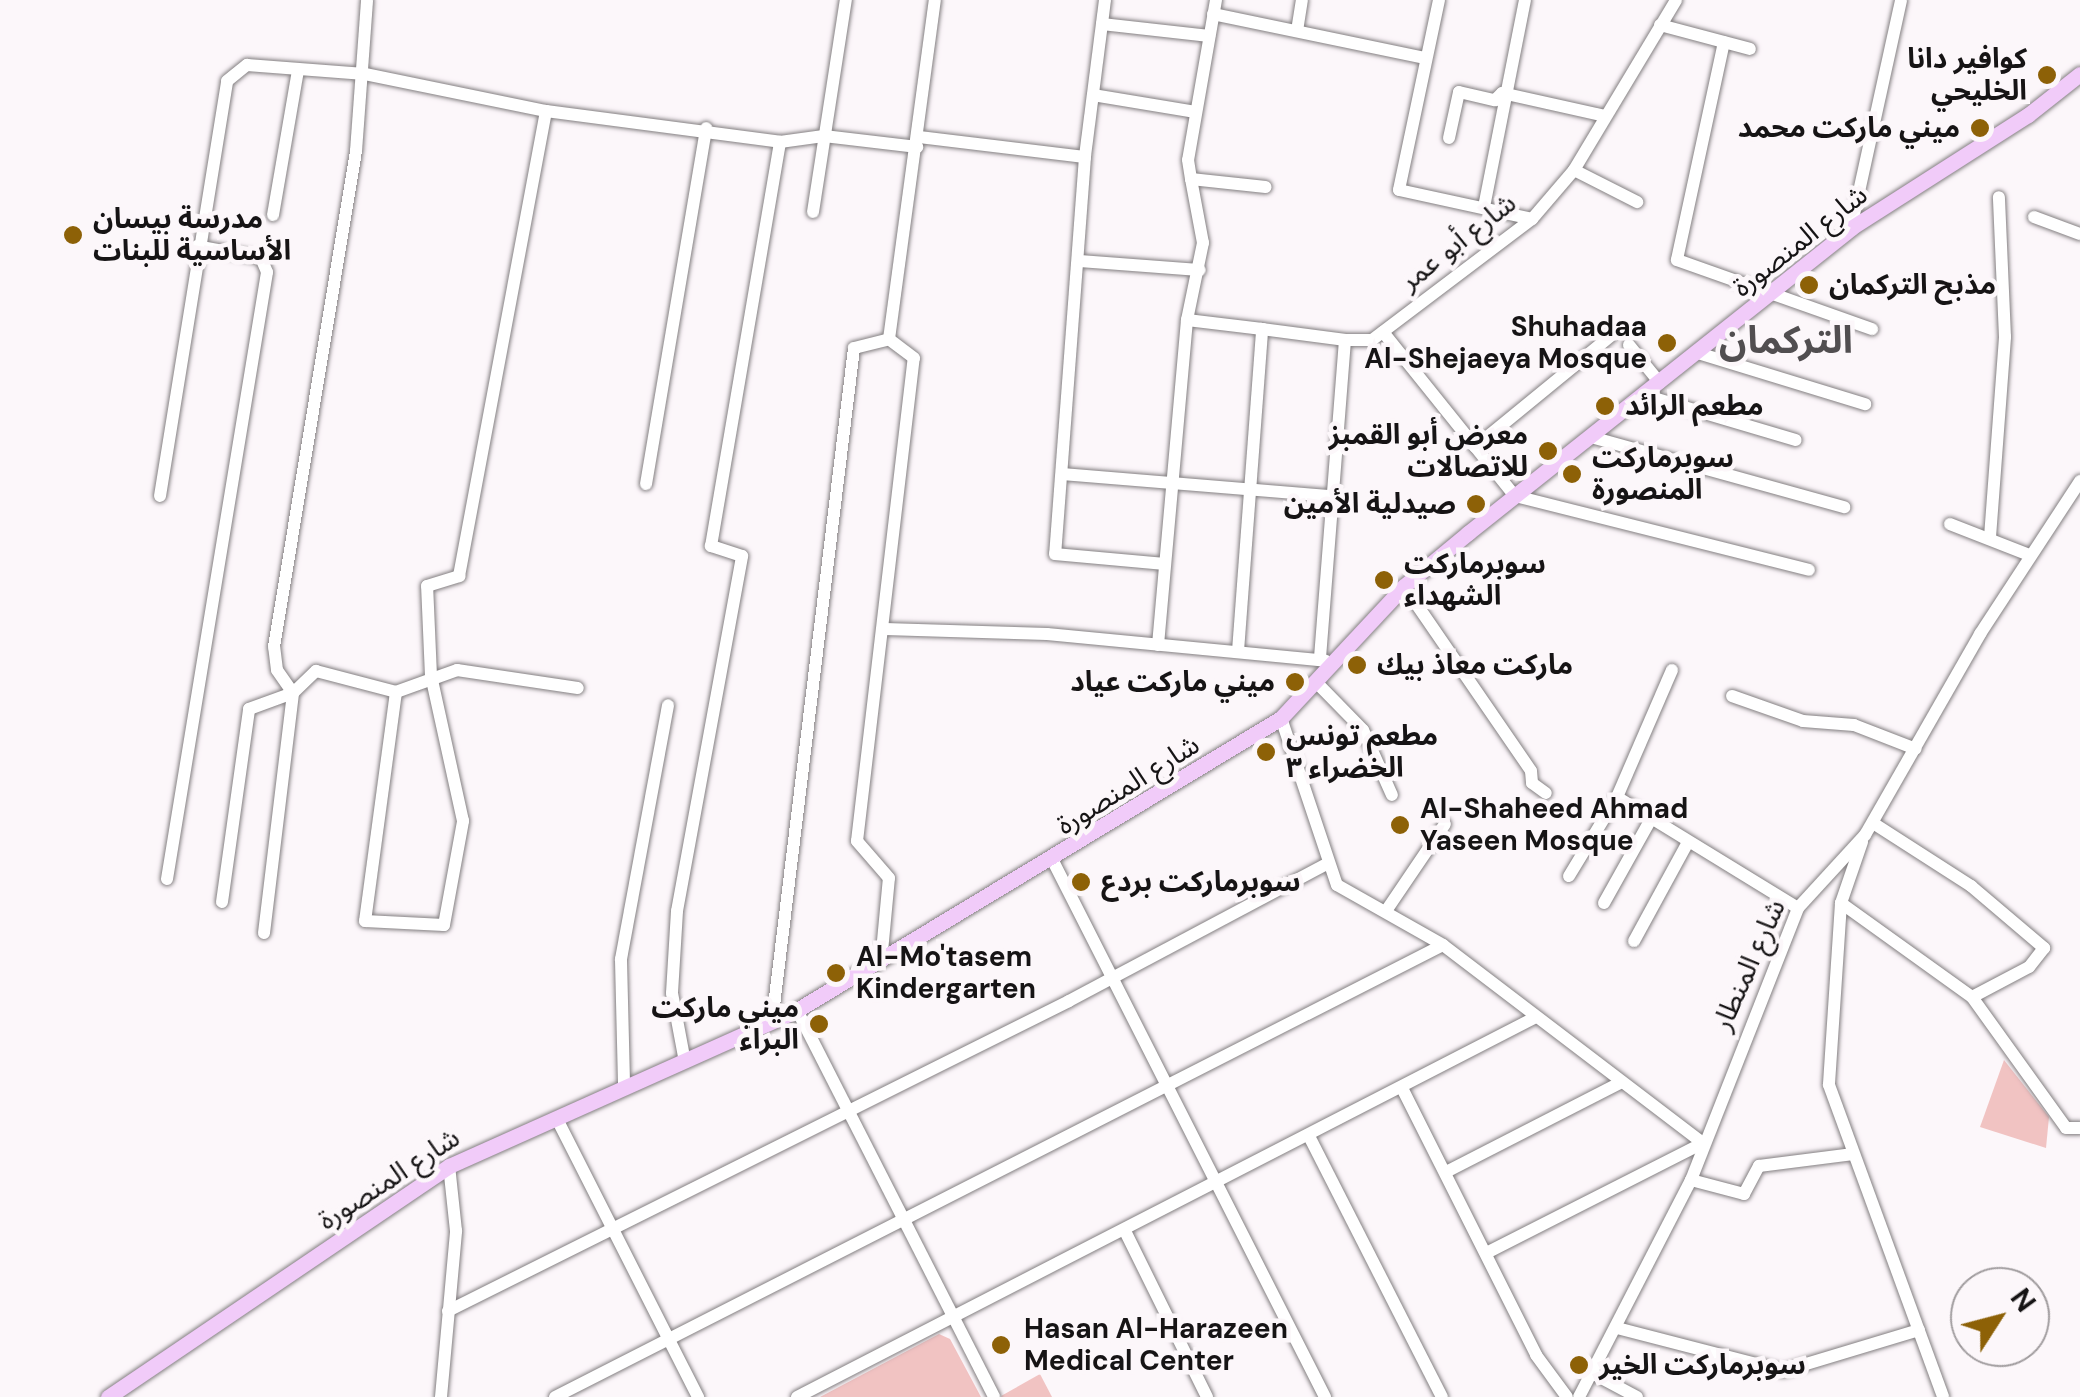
<!DOCTYPE html>
<html>
<head>
<meta charset="utf-8">
<style>
	body { margin:0 }
	#map { position:relative; width:2080px; height:1397px; overflow:hidden; background:#fcf7fa; font-family:"DM Sans","Noto Sans Arabic",sans-serif }
	div>[style] { position:absolute }
	.green>* { inset:0; background:#f1c3c2 }
	.roads { filter:drop-shadow(0 0 2px #837f81) drop-shadow(0 0 2px #837f81) }
	.minor>* { height:12px; margin:-6px; padding:0 6px; transform-origin:6px; border-radius:6px; background:#fff }
	.major>* { height:15px; margin:-7.5px; padding:0 7.5px; transform-origin:7.5px; border-radius:7.5px; background:#f1cbf9 }
	.dots>* { width:28px; height:28px; translate:-50% -50%; box-sizing:border-box; border:5px solid #fcf7fa; border-radius:50% }
	span { translate:-50% -50%; white-space:nowrap; text-align:center; line-height:1.15; -webkit-text-stroke:9px #fcf7fa; paint-order:stroke }
	.poi-label { font-size:28px; color:#161415; font-weight:700 }
	.right { translate:-100% -50%; text-align:right }
	.left { translate:0 -50%; text-align:left }
	.street-label { font-size:28px; color:#161415 }
	.district-label { font-size:38px; color:#514e50; font-weight:700 }
	.north { position:absolute; left:1950px; top:1267px; width:100px; height:100px; box-sizing:border-box; background:#fcf7fa; border:2px solid #a09c9e; border-radius:50%; rotate:54deg; font-size:28px; font-weight:700; line-height:40px; text-align:center; color:#161415 }
	.north::after { content:''; display:block; margin:auto; width:35px; height:45px; background:#8d6107; clip-path:polygon(50% 0,100% 100%,50% 72%,0 100%) }
</style>
</head>
<body>
<div id="map">
	<div class="green">
		<i style="clip-path:polygon(2004px 1060px,2049px 1117px,2046px 1148px,1980px 1127px)"></i>
		<i style="clip-path:polygon(939px 1334px,950px 1339px,981px 1397px,820px 1397px)"></i>
		<i style="clip-path:polygon(1040px 1374px,1052px 1397px,1002px 1397px,1001px 1396px)"></i>
	</div>
	<div class="roads">
		<div class="minor">
			<i style="left:1105px;top:0;width:158px;rotate:97.3deg"></i>
			<i style="left:1085px;top:157px;width:398px;rotate:94.3deg"></i>
			<i style="left:1055px;top:554px;width:110px;rotate:5.2deg"></i>
			<i style="left:1216px;top:0;width:162px;rotate:99.9deg"></i>
			<i style="left:1188px;top:160px;width:19px;rotate:81deg"></i>
			<i style="left:1191px;top:179px;width:75px;rotate:6.1deg"></i>
			<i style="left:1439px;top:0;width:194px;rotate:101.9deg"></i>
			<i style="left:1399px;top:190px;width:136px;rotate:12.3deg"></i>
			<i style="left:1213px;top:14px;width:217px;rotate:11.7deg"></i>
			<i style="left:1102px;top:24px;width:108px;rotate:6.4deg"></i>
			<i style="left:1660px;top:25px;width:93px;rotate:14.9deg"></i>
			<i style="left:1297px;top:31px;width:31px;rotate:-81deg"></i>
			<i style="left:1724px;top:42px;width:223px;rotate:102.2deg"></i>
			<i style="left:1677px;top:260px;width:207px;rotate:19.5deg"></i>
			<i style="left:1093px;top:95px;width:104px;rotate:9.4deg"></i>
			<i style="left:919px;top:137px;width:167px;rotate:6.9deg"></i>
			<i style="left:1449px;top:138px;width:47px;rotate:-77.7deg"></i>
			<i style="left:1459px;top:92px;width:37px;rotate:13deg"></i>
			<i style="left:1495px;top:100px;width:10px;rotate:-45deg"></i>
			<i style="left:1502px;top:93px;width:106px;rotate:12.6deg"></i>
			<i style="left:1574px;top:170px;width:71px;rotate:26.9deg"></i>
			<i style="left:1484px;top:207px;width:211px;rotate:-78.8deg"></i>
			<i style="left:813px;top:212px;width:215px;rotate:-81.2deg"></i>
			<i style="left:273px;top:215px;width:146px;rotate:-80.2deg"></i>
			<i style="left:2034px;top:217px;width:49px;rotate:20.3deg"></i>
			<i style="left:1851px;top:228px;width:233px;rotate:-77.6deg"></i>
			<i style="left:1079px;top:261px;width:121px;rotate:4.3deg"></i>
			<i style="left:1187px;top:320px;width:76px;rotate:6.8deg"></i>
			<i style="left:1383px;top:332px;width:211px;rotate:51.2deg"></i>
			<i style="left:1515px;top:496px;width:303px;rotate:14.1deg"></i>
			<i style="left:1345px;top:340px;width:27px"></i>
			<i style="left:1372px;top:340px;width:201px;rotate:-37.1deg"></i>
			<i style="left:1532px;top:219px;width:65px;rotate:-49.4deg"></i>
			<i style="left:1574px;top:170px;width:198px;rotate:-59deg"></i>
			<i style="left:1629px;top:345px;width:49px;rotate:50.8deg"></i>
			<i style="left:1698px;top:353px;width:175px;rotate:17deg"></i>
			<i style="left:1647px;top:396px;width:155px;rotate:16.5deg"></i>
			<i style="left:1591px;top:437px;width:263px;rotate:15.5deg"></i>
			<i style="left:1475px;top:447px;width:177px;rotate:-39.3deg"></i>
			<i style="left:1062px;top:474px;width:267px;rotate:4.7deg"></i>
			<i style="left:646px;top:484px;width:361px;rotate:-80.4deg"></i>
			<i style="left:160px;top:496px;width:420px;rotate:-80.8deg"></i>
			<i style="left:227px;top:81px;width:26px;rotate:-39deg"></i>
			<i style="left:247px;top:65px;width:118px;rotate:4.4deg"></i>
			<i style="left:365px;top:74px;width:185px;rotate:11.6deg"></i>
			<i style="left:546px;top:111px;width:236px;rotate:7.5deg"></i>
			<i style="left:780px;top:142px;width:44px;rotate:-7.8deg"></i>
			<i style="left:824px;top:136px;width:94px;rotate:6.7deg"></i>
			<i style="left:1950px;top:524px;width:85px;rotate:21.4deg"></i>
			<i style="left:1990px;top:537px;width:201px;rotate:-85.7deg"></i>
			<i style="left:2005px;top:337px;width:140px;rotate:-92.5deg"></i>
			<i style="left:1404px;top:586px;width:224px;rotate:55.5deg"></i>
			<i style="left:1531px;top:771px;width:12px;rotate:85deg"></i>
			<i style="left:1532px;top:783px;width:17px;rotate:36deg"></i>
			<i style="left:885px;top:629px;width:162px;rotate:1.8deg"></i>
			<i style="left:1047px;top:634px;width:280px;rotate:5.5deg"></i>
			<i style="left:1158px;top:645px;width:326px;rotate:-84.9deg"></i>
			<i style="left:1187px;top:320px;width:79px;rotate:-78.3deg"></i>
			<i style="left:1203px;top:243px;width:65px;rotate:-100.6deg"></i>
			<i style="left:1238px;top:651px;width:323px;rotate:-85.7deg"></i>
			<i style="left:1262px;top:329px;width:84px;rotate:7.5deg"></i>
			<i style="left:1345px;top:340px;width:319px;rotate:94.5deg"></i>
			<i style="left:1672px;top:670px;width:138px;rotate:113.4deg"></i>
			<i style="left:1617px;top:797px;width:212px;rotate:31.5deg"></i>
			<i style="left:1316px;top:682px;width:67px;rotate:45.6deg"></i>
			<i style="left:1363px;top:730px;width:71px;rotate:66deg"></i>
			<i style="left:396px;top:692px;width:231px;rotate:97.7deg"></i>
			<i style="left:365px;top:921px;width:79px;rotate:2.9deg"></i>
			<i style="left:444px;top:925px;width:106px;rotate:-79.6deg"></i>
			<i style="left:463px;top:821px;width:148px;rotate:-102.4deg"></i>
			<i style="left:431px;top:676px;width:90px;rotate:-92.5deg"></i>
			<i style="left:427px;top:586px;width:34px;rotate:-17deg"></i>
			<i style="left:459px;top:576px;width:473px;rotate:-79.4deg"></i>
			<i style="left:1732px;top:696px;width:75px;rotate:19.4deg"></i>
			<i style="left:1803px;top:721px;width:51px;rotate:4.5deg"></i>
			<i style="left:1854px;top:725px;width:66px;rotate:21.2deg"></i>
			<i style="left:1281px;top:718px;width:176px;rotate:71.5deg"></i>
			<i style="left:1337px;top:885px;width:122px;rotate:29.5deg"></i>
			<i style="left:1443px;top:945px;width:327px;rotate:37.3deg"></i>
			<i style="left:1703px;top:1143px;width:241px;rotate:153.1deg"></i>
			<i style="left:1873px;top:823px;width:117px;rotate:32.7deg"></i>
			<i style="left:1971px;top:886px;width:96px;rotate:40.3deg"></i>
			<i style="left:2044px;top:948px;width:24px;rotate:128deg"></i>
			<i style="left:2029px;top:967px;width:64px;rotate:152.2deg"></i>
			<i style="left:1862px;top:842px;width:65px;rotate:109deg"></i>
			<i style="left:1841px;top:903px;width:182px;rotate:93.8deg"></i>
			<i style="left:1829px;top:1085px;width:332px;rotate:69.9deg"></i>
			<i style="left:1053px;top:861px;width:601px;rotate:63.09deg"></i>
			<i style="left:1569px;top:876px;width:92px;rotate:-58.7deg"></i>
			<i style="left:167px;top:879px;width:615px;rotate:-80.64deg"></i>
			<i style="left:267px;top:272px;width:15px;rotate:-113deg"></i>
			<i style="left:261px;top:258px;width:65px;rotate:-169.4deg"></i>
			<i style="left:222px;top:902px;width:195px;rotate:-82deg"></i>
			<i style="left:249px;top:709px;width:47px;rotate:-20deg"></i>
			<i style="left:293px;top:693px;width:32px;rotate:-44deg"></i>
			<i style="left:316px;top:671px;width:83px;rotate:14.7deg"></i>
			<i style="left:396px;top:692px;width:65px;rotate:-19.8deg"></i>
			<i style="left:457px;top:670px;width:122px;rotate:8.5deg"></i>
			<i style="left:1604px;top:903px;width:96px;rotate:-60.8deg"></i>
			<i style="left:1841px;top:903px;width:161px;rotate:35.7deg"></i>
			<i style="left:1972px;top:997px;width:161px;rotate:54.3deg"></i>
			<i style="left:2066px;top:1128px;width:14px"></i>
			<i style="left:1386px;top:911px;width:105px;rotate:-55.9deg"></i>
			<i style="left:264px;top:933px;width:242px;rotate:-83.1deg"></i>
			<i style="left:293px;top:693px;width:28px;rotate:-125deg"></i>
			<i style="left:277px;top:670px;width:23px;rotate:-97deg"></i>
			<i style="left:274px;top:647px;width:503px;rotate:-80.61deg"></i>
			<i style="left:356px;top:151px;width:151px;rotate:-85.8deg"></i>
			<i style="left:1634px;top:941px;width:113px;rotate:-61.4deg"></i>
			<i style="left:881px;top:962px;width:84px;rotate:-84.6deg"></i>
			<i style="left:889px;top:878px;width:49px;rotate:-130.9deg"></i>
			<i style="left:857px;top:841px;width:486px;rotate:-83.3deg"></i>
			<i style="left:914px;top:358px;width:31px;rotate:-143deg"></i>
			<i style="left:797px;top:1010px;width:434px;rotate:63deg"></i>
			<i style="left:772px;top:1022px;width:679px;rotate:-83.06deg"></i>
			<i style="left:854px;top:348px;width:36px;rotate:-14deg"></i>
			<i style="left:889px;top:339px;width:342px;rotate:-82.3deg"></i>
			<i style="left:685px;top:1062px;width:70px;rotate:-100.7deg"></i>
			<i style="left:672px;top:993px;width:82px;rotate:-86.5deg"></i>
			<i style="left:677px;top:911px;width:361px;rotate:-79.6deg"></i>
			<i style="left:742px;top:556px;width:33px;rotate:-162deg"></i>
			<i style="left:711px;top:546px;width:410px;rotate:-80.3deg"></i>
			<i style="left:624px;top:1083px;width:124px;rotate:-91.4deg"></i>
			<i style="left:621px;top:959px;width:258px;rotate:-79.5deg"></i>
			<i style="left:1402px;top:1088px;width:299px;rotate:63.3deg"></i>
			<i style="left:1536px;top:1355px;width:52px;rotate:53.6deg"></i>
			<i style="left:557px;top:1119px;width:312px;rotate:63.1deg"></i>
			<i style="left:1309px;top:1136px;width:293px;rotate:63deg"></i>
			<i style="left:1446px;top:1172px;width:195px;rotate:-27.1deg"></i>
			<i style="left:1691px;top:1180px;width:55px;rotate:14.8deg"></i>
			<i style="left:1744px;top:1194px;width:32px;rotate:-62deg"></i>
			<i style="left:1759px;top:1166px;width:95px;rotate:-7.3deg"></i>
			<i style="left:1125px;top:1231px;width:185px;rotate:63.7deg"></i>
			<i style="left:448px;top:1311px;width:694px;rotate:-26.53deg"></i>
			<i style="left:1069px;top:1001px;width:290px;rotate:-28deg"></i>
			<i style="left:1617px;top:1328px;width:171px;rotate:14.5deg"></i>
			<i style="left:1783px;top:1371px;width:142px;rotate:-16.8deg"></i>
			<i style="left:1592px;top:1373px;width:51px;rotate:28.1deg"></i>
			<i style="left:441px;top:1397px;width:167px;rotate:-84.8deg"></i>
			<i style="left:456px;top:1231px;width:65px;rotate:-96.1deg"></i>
			<i style="left:555px;top:1397px;width:996px;rotate:-26.98deg"></i>
			<i style="left:797px;top:1397px;width:831px;rotate:-27.21deg"></i>
			<i style="left:1579px;top:1397px;width:244px;rotate:-62.7deg"></i>
			<i style="left:1691px;top:1180px;width:292px;rotate:-68.5deg"></i>
			<i style="left:1798px;top:908px;width:99px;rotate:-47.5deg"></i>
			<i style="left:1865px;top:835px;width:232px;rotate:-60.2deg"></i>
			<i style="left:1980px;top:634px;width:183px;rotate:-56.8deg"></i>
		</div>
		<div class="major">
			<i style="left:108px;top:1397px;width:412px;rotate:-34.1deg"></i>
			<i style="left:449px;top:1166px;width:381px;rotate:-24.1deg"></i>
			<i style="left:797px;top:1010px;width:565px;rotate:-31.1deg"></i>
			<i style="left:1281px;top:718px;width:180px;rotate:-47deg"></i>
			<i style="left:1404px;top:586px;width:83px;rotate:-39.6deg"></i>
			<i style="left:1468px;top:533px;width:490px;rotate:-38.5deg"></i>
			<i style="left:1851px;top:228px;width:210px;rotate:-32.6deg"></i>
			<i style="left:2028px;top:115px;width:66px;rotate:-38.3deg"></i>
		</div>
	</div>
	<div class="dots">
		<i style="left:2047px;top:75px;background:#8d6107"></i>
		<i style="left:1980px;top:128px;background:#8d6107"></i>
		<i style="left:73px;top:235px;background:#8d6107"></i>
		<i style="left:1809px;top:285px;background:#8d6107"></i>
		<i style="left:1667px;top:343px;background:#8d6107"></i>
		<i style="left:1605px;top:406px;background:#8d6107"></i>
		<i style="left:1548px;top:451px;background:#8d6107"></i>
		<i style="left:1572px;top:474px;background:#8d6107"></i>
		<i style="left:1476px;top:504px;background:#8d6107"></i>
		<i style="left:1384px;top:580px;background:#8d6107"></i>
		<i style="left:1357px;top:665px;background:#8d6107"></i>
		<i style="left:1295px;top:682px;background:#8d6107"></i>
		<i style="left:1266px;top:752px;background:#8d6107"></i>
		<i style="left:1400px;top:825px;background:#8d6107"></i>
		<i style="left:1081px;top:882px;background:#8d6107"></i>
		<i style="left:836px;top:973px;background:#8d6107"></i>
		<i style="left:819px;top:1024px;background:#8d6107"></i>
		<i style="left:1001px;top:1345px;background:#8d6107"></i>
		<i style="left:1579px;top:1365px;background:#8d6107"></i>
	</div>
	<div class="poi-label">
		<span class="right" style="left:2027px;top:75px">كوافير دانا<br>الخليحي</span>
		<span class="right" style="left:1960px;top:128px">ميني ماركت محمد</span>
		<span class="left" style="left:93px;top:235px">مدرسة بيسان<br>الأساسية للبنات</span>
		<span class="left" style="left:1829px;top:285px">مذبح التركمان</span>
		<span class="right" style="left:1647px;top:343px">Shuhadaa<br>Al-Shejaeya Mosque</span>
		<span class="left" style="left:1625px;top:406px">مطعم الرائد</span>
		<span class="right" style="left:1528px;top:451px">معرض أبو القمبز<br>للاتصالات</span>
		<span class="left" style="left:1592px;top:474px">سوبرماركت<br>المنصورة</span>
		<span class="right" style="left:1456px;top:504px">صيدلية الأمين</span>
		<span class="left" style="left:1404px;top:580px">سوبرماركت<br>الشهداء</span>
		<span class="left" style="left:1377px;top:665px">ماركت معاذ بيك</span>
		<span class="right" style="left:1275px;top:682px">ميني ماركت عياد</span>
		<span class="left" style="left:1286px;top:752px">مطعم تونس<br>الخضراء ٣</span>
		<span class="left" style="left:1420px;top:825px">Al-Shaheed Ahmad<br>Yaseen Mosque</span>
		<span class="left" style="left:1101px;top:882px">سوبرماركت بردع</span>
		<span class="left" style="left:856px;top:973px">Al-Mo'tasem<br>Kindergarten</span>
		<span class="right" style="left:799px;top:1024px">ميني ماركت<br>البراء</span>
		<span class="left" style="left:1024px;top:1345px">Hasan Al-Harazeen<br>Medical Center</span>
		<span class="left" style="left:1599px;top:1365px">سوبرماركت الخير</span>
	</div>
	<div class="street-label">
		<span style="left:1800px;top:241px;rotate:-38deg">شارع المنصورة</span>
		<span style="left:1458px;top:242px;rotate:-38deg">شارع أبو عمر</span>
		<span style="left:1128px;top:785px;rotate:-32deg">شارع المنصورة</span>
		<span style="left:1749px;top:965px;rotate:-66deg">شارع المنطار</span>
		<span style="left:389px;top:1179px;rotate:-33deg">شارع المنصورة</span>
	</div>
	<div class="district-label">
		<span style="left:1786px;top:341px">التركمان</span>
	</div>
	<div class="north">N</div>
</div>
</body>
</html>
